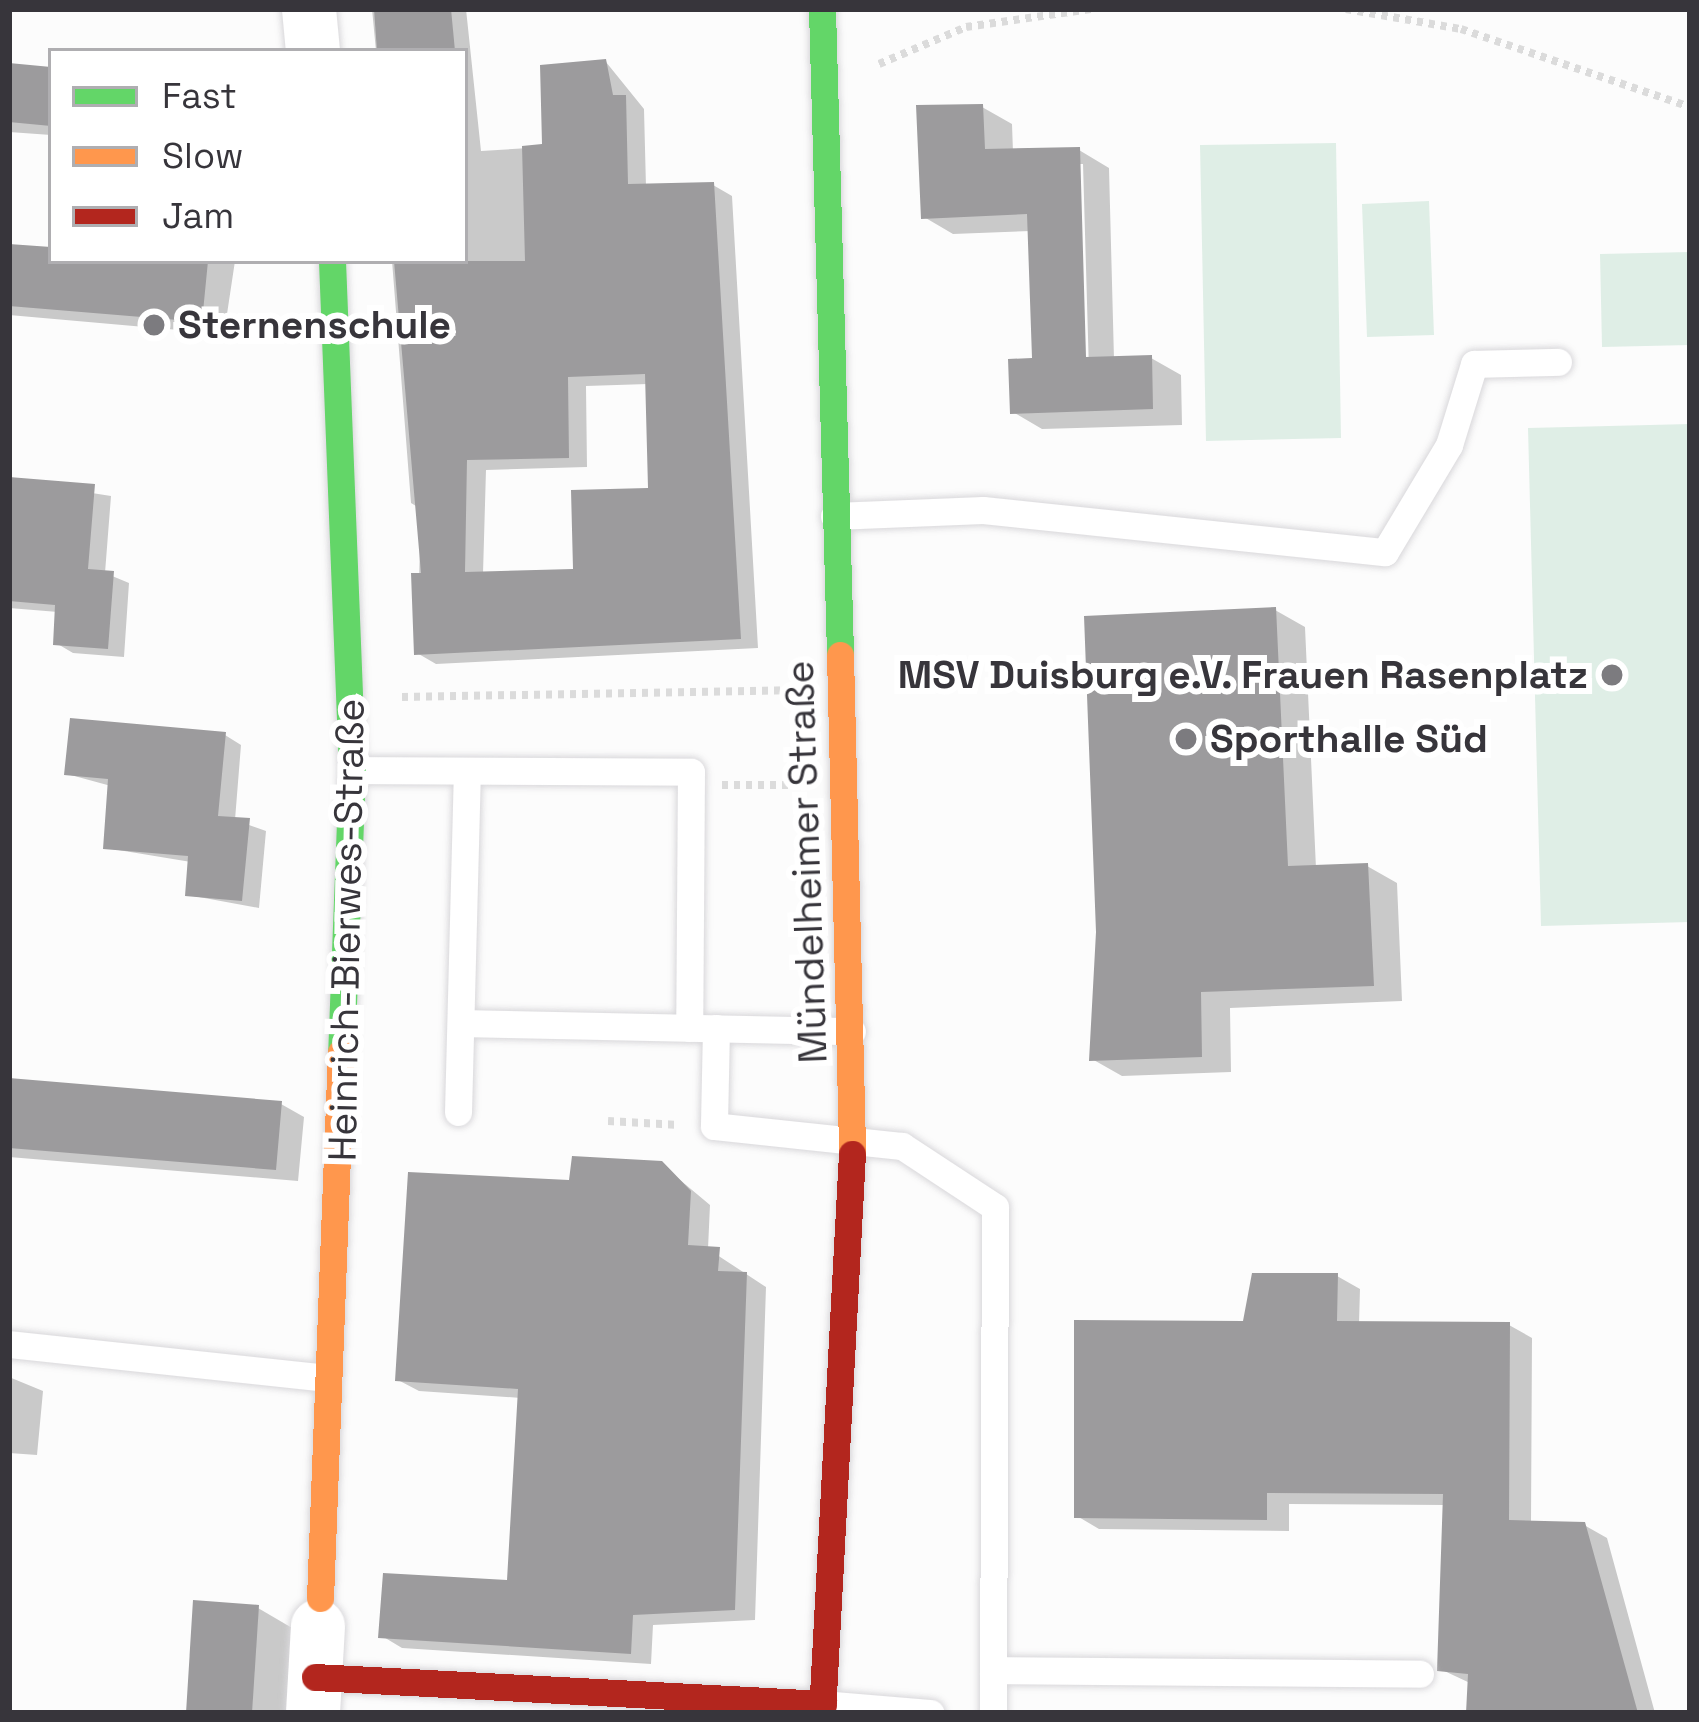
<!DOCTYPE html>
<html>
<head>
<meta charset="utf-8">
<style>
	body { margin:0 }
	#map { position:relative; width:1699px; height:1722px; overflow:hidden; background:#fcfcfc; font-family:"Space Grotesk",sans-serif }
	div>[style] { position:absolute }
	.green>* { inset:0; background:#dfeee6 }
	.shadow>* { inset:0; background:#0003 }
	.building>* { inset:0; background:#9c9b9d }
	.path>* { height:8px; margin-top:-4px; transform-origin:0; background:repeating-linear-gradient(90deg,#dbdbdb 0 6px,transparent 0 12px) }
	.roads { filter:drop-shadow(0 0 3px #d9d8db) drop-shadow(0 0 3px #d9d8db) }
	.lane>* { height:27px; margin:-13.5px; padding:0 13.5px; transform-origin:13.5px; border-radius:13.5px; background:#fff }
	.street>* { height:54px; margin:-27px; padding:0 27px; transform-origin:27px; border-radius:27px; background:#fff }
	.fast>* { height:27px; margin:-13.5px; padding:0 13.5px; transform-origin:13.5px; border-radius:13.5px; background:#63d668 }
	.slow>* { height:27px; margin:-13.5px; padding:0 13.5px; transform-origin:13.5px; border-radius:13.5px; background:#ff974d }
	.jam>* { height:27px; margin:-13.5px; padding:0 13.5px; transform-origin:13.5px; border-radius:13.5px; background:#b3261e }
	.dots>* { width:33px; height:33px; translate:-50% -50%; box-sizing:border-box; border:6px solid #fff; border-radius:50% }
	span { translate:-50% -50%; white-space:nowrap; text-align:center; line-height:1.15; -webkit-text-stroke:12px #fff; paint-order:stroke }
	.poi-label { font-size:39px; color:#37353b; font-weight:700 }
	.left { translate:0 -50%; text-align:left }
	.right { translate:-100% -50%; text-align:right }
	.street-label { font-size:39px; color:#37353b }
	.frame { position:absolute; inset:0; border:12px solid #37353b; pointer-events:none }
	.legend { position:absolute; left:48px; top:48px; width:420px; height:216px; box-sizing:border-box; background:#fff; border:3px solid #afaeb1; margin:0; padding:15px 21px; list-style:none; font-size:36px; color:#37353b }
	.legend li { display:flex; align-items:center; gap:24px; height:60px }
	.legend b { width:60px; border:3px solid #afaeb1 }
</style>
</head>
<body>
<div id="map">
	<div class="green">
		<i style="clip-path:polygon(1336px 143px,1341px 438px,1206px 441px,1200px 145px)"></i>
		<i style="clip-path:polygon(1429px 201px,1434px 335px,1367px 337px,1362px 204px)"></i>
		<i style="clip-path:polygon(1690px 252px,1690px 345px,1602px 347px,1600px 254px)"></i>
		<i style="clip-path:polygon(1690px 424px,1690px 922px,1541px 926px,1528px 428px)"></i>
	</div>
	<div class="shadow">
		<i style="clip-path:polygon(evenodd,372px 9px,466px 9px,481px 151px,545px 147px,606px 62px,644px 109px,646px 187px,713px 185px,732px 196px,758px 648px,436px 664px,417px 653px,421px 509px,411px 503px,392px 261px,465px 261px,465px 51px,376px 51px,372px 9px,648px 384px,651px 491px,576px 572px,483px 574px,486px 470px,587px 467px,586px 386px,648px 384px)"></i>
		<i style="clip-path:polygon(9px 66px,51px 70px,51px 135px,9px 132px)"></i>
		<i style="clip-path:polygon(evenodd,982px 107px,1012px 124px,1013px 152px,1079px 150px,1109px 168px,1114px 359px,1151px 358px,1181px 375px,1182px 425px,1042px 429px,1013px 412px,1035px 361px,1031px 231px,953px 234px,924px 217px,982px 107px,1077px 164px,1083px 164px,1089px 372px,1083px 372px,1077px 164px)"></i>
		<i style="clip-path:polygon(9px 247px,51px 250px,51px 261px,235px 261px,224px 334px,9px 315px)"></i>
		<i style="clip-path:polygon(9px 480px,111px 496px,105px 573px,129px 583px,124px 657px,73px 653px,56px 643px,58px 612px,9px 608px)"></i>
		<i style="clip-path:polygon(1275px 610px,1305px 627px,1316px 868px,1367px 866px,1397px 883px,1402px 1001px,1230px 1008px,1231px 1072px,1122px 1076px,1092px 1059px,1099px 932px)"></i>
		<i style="clip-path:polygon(225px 735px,241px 745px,235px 820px,266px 831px,259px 908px,188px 895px,191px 862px,106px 848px,111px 786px,67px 774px)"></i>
		<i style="clip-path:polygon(9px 1081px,281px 1104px,304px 1117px,298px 1181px,9px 1157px)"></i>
		<i style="clip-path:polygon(661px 1164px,710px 1205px,708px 1249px,766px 1287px,755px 1620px,653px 1625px,651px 1664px,402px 1648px,382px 1636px,510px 1583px,521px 1398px,419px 1391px,398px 1380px,572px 1183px)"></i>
		<i style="clip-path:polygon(1337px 1276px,1360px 1289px,1359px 1324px,1509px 1325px,1532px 1338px,1531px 1524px,1584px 1525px,1607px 1538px,1655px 1713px,1469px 1713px,1470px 1683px,1440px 1669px,1445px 1505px,1289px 1504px,1289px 1531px,1099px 1529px,1077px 1516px,1245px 1324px)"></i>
		<i style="clip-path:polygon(9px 1377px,43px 1391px,37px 1455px,9px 1453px)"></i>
		<i style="clip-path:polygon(258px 1608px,299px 1632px,294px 1713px,189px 1713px)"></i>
	</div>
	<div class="building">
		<i style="clip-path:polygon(374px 9px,451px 9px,455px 51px,377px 51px)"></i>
		<i style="clip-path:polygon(evenodd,606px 59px,613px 95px,626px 95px,628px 184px,714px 182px,741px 639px,414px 655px,411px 573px,421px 573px,394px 261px,525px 261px,522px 146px,542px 144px,540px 65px,606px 59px,645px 374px,648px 488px,571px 490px,573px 569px,465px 572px,467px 460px,569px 458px,568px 377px,645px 374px)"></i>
		<i style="clip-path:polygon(9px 63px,51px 67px,51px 126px,9px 122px)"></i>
		<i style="clip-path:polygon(983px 104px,985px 149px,1080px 147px,1086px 357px,1152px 355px,1153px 409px,1010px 414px,1008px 359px,1032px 358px,1027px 214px,921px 219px,916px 105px)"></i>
		<i style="clip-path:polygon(9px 244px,51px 247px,51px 261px,208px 261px,202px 322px,9px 306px)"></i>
		<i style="clip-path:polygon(9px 477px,95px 484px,88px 569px,114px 571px,108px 649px,53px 645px,55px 605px,9px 601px)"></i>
		<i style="clip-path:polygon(1276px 607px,1288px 866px,1368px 863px,1374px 986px,1201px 992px,1202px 1057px,1089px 1061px,1096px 932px,1084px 616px)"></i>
		<i style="clip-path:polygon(70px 718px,226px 732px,218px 816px,250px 818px,242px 901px,185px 896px,188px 856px,103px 849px,108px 779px,64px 775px)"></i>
		<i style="clip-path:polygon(9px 1078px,282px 1101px,276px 1170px,9px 1148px)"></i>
		<i style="clip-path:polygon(572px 1156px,662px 1161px,691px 1191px,688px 1245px,720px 1247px,718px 1271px,747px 1272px,735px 1610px,633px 1615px,631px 1654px,378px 1638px,383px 1573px,507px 1580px,518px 1389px,395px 1381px,408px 1172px,569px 1180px)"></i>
		<i style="clip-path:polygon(1252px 1273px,1338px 1273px,1337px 1321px,1510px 1322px,1509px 1520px,1585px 1522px,1638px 1713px,1466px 1713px,1468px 1674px,1437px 1671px,1443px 1494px,1267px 1493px,1267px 1520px,1074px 1518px,1074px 1320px,1243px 1321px)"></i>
		<i style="clip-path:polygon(193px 1600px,259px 1605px,252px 1713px,186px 1713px)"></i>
	</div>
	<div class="path">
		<i style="left:1346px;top:9px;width:117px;rotate:9.9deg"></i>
		<i style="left:1461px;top:29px;width:242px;rotate:18.8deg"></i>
		<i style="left:879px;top:64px;width:95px;rotate:-23deg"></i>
		<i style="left:966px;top:27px;width:126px;rotate:-8.2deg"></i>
		<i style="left:402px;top:697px;width:387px;rotate:-1deg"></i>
		<i style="left:722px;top:785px;width:69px"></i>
		<i style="left:608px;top:1121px;width:71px;rotate:3.2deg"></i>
	</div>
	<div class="roads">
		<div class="lane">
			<i style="left:834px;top:516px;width:149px;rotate:-2.3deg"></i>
			<i style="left:983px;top:510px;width:404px;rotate:6deg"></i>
			<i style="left:1385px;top:552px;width:125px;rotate:-59.1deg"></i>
			<i style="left:1449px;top:445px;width:85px;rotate:-72.8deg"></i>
			<i style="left:1474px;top:364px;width:84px;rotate:-1.4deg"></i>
			<i style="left:352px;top:770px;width:339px;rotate:0.3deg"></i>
			<i style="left:691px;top:772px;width:256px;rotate:90.4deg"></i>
			<i style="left:461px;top:1023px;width:391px;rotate:1.2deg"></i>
			<i style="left:716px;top:1028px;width:98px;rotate:91.2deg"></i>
			<i style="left:714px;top:1126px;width:189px;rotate:6.1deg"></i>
			<i style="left:902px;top:1146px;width:111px;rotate:33.3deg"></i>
			<i style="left:995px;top:1207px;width:506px;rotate:90.23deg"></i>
			<i style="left:458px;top:1112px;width:341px;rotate:-88.5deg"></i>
			<i style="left:9px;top:1344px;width:321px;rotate:6.1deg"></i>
			<i style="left:993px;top:1670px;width:427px;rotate:0.5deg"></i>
			<i style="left:823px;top:1704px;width:108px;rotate:4.8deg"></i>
		</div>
		<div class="street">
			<i style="left:309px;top:9px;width:42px;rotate:84.6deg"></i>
			<i style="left:313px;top:1713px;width:87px;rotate:-86.7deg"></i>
		</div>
		<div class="fast">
			<i style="left:822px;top:9px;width:646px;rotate:88.4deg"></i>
			<i style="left:332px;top:261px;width:509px;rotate:87.75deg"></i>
			<i style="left:352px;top:770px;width:282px;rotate:92.2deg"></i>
		</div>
		<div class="slow">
			<i style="left:840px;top:655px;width:499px;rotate:88.6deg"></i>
			<i style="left:320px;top:1598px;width:546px;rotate:-87.8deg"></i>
		</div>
		<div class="jam">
			<i style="left:315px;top:1677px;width:509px;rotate:3.04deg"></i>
			<i style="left:822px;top:1713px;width:560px;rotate:-86.93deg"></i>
		</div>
	</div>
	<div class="dots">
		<i style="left:154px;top:325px;background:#7c7b7f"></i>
		<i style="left:1612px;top:675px;background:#7c7b7f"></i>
		<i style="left:1186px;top:739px;background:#7c7b7f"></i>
	</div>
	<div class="poi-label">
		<span class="left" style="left:178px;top:325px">Sternenschule</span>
		<span class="right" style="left:1588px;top:675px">MSV Duisburg e.V. Frauen Rasenplatz</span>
		<span class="left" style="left:1210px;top:739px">Sporthalle Süd</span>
	</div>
	<div class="street-label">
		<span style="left:807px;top:862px;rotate:-92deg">Mündelheimer Straße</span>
		<span style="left:347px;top:930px;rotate:-89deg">Heinrich-Bierwes-Straße</span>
	</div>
	<div class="frame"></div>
	<ul class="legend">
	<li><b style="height:15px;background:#63d668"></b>Fast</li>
	<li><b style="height:15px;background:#ff974d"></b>Slow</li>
	<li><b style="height:15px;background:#b3261e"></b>Jam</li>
	</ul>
</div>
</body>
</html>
